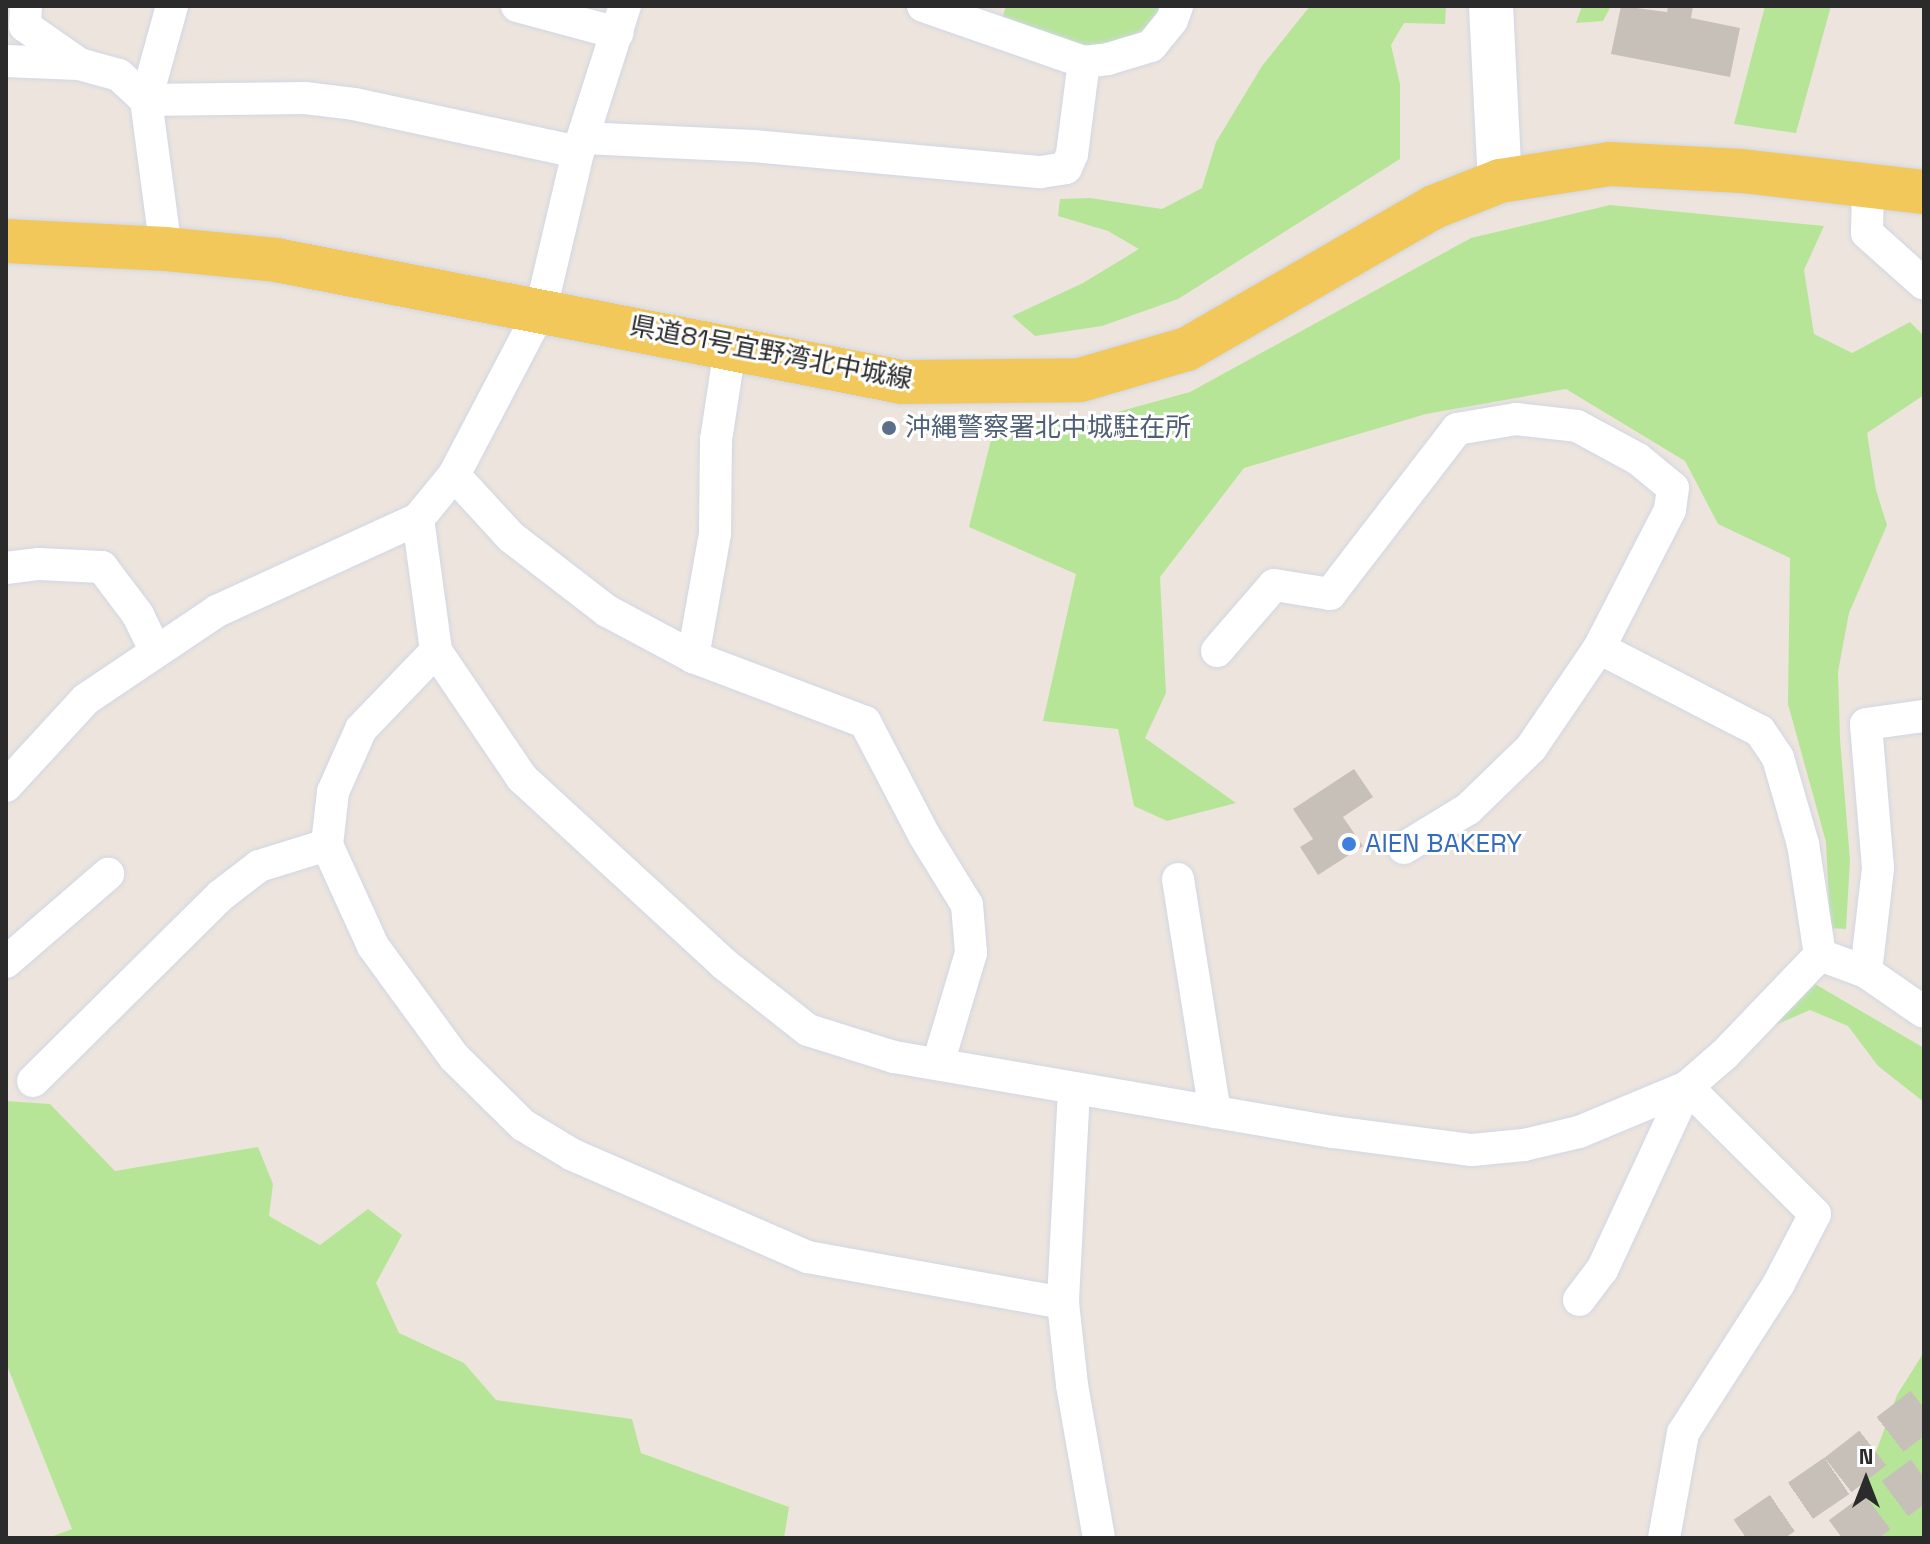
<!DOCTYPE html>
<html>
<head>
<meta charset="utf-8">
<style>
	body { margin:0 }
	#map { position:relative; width:1930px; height:1544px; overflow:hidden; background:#ede5dd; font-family:"Space Grotesk","Noto Sans JP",sans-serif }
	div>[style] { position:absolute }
	.green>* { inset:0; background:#b6e598 }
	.building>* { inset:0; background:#c6c0b8 }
	.primary-tunnel>* { height:44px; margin-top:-22px; transform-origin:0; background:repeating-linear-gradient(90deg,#c6c0b9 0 44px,transparent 0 66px) }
	.roads { filter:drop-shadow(0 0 2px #d2d6e4) drop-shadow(0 0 2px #d2d6e4) }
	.street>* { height:32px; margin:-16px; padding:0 16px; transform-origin:16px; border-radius:16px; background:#fff }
	.secondary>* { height:44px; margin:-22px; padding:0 22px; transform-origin:22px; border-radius:22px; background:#fff }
	.primary>* { height:44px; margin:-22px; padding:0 22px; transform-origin:22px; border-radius:22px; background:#f3c85b }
	.dots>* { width:22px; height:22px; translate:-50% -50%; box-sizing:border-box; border:4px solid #fff; border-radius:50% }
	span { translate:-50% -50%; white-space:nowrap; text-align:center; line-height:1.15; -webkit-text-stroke:6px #fff; paint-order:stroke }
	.street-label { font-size:26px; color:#2b2b2b }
	.service-label { font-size:26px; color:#4e5e75 }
	.left { translate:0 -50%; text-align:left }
	.shop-label { font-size:26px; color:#366cbe }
	.frame { position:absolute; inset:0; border:8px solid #2b2b2b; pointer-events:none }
	.north { position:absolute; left:1826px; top:1440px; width:80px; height:80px; -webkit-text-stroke:6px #fff; paint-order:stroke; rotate:0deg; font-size:22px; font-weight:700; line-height:32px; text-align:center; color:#2b2b2b }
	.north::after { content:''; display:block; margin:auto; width:28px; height:36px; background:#2b2b2b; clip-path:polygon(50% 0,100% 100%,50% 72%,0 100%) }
</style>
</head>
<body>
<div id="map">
	<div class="green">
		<i style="clip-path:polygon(1006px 6px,1167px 6px,1150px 37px,1096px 52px,1002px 19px)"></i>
		<i style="clip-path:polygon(1310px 6px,1446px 6px,1445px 24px,1404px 23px,1391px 45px,1400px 84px,1400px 159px,1178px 299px,1102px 326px,1035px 336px,1012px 316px,1083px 283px,1139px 249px,1108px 231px,1058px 216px,1060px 199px,1090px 198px,1162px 209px,1202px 188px,1216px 142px,1262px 66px)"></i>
		<i style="clip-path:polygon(1582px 6px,1611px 6px,1603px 21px,1576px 23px)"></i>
		<i style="clip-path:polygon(1765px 6px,1831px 6px,1796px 133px,1734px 124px)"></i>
		<i style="clip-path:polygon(1610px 205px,1824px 226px,1804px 270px,1814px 334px,1852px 353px,1910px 322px,1924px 336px,1924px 395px,1867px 433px,1876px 490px,1887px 525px,1849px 613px,1838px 672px,1840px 739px,1850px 860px,1846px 929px,1830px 928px,1826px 842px,1788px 704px,1790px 558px,1718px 524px,1685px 461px,1566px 389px,1426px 414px,1244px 468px,1160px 577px,1166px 693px,1145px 738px,1236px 803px,1167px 821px,1134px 806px,1118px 729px,1043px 721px,1076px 574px,969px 527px,994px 428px,1092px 419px,1190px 392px,1471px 238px)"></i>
		<i style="clip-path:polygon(1815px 984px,1924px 1048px,1924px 1102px,1878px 1066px,1848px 1026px,1810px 1010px,1773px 1026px)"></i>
		<i style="clip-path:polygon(6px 1101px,50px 1104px,115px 1171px,258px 1147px,273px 1184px,269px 1216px,320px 1245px,368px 1209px,402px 1235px,376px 1283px,399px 1333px,464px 1363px,496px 1400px,632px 1419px,641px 1453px,789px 1507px,784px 1538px,48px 1538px,72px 1529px,6px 1363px)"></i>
		<i style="clip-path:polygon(1924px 1352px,1924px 1538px,1844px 1538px,1897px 1395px)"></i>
	</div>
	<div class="building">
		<i style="clip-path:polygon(1621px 6px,1667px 12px,1668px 6px,1693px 6px,1691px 18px,1740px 28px,1730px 77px,1611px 54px)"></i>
		<i style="clip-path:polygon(1354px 769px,1373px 797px,1343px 817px,1363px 846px,1318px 875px,1300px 847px,1313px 839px,1293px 809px)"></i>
	</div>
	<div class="primary-tunnel">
		<i style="left:1746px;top:1538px;width:112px;rotate:-34.4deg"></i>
		<i style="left:1838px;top:1475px;width:109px;rotate:-37.9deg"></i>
		<i style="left:1842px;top:1538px;width:102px;rotate:-36.6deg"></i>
	</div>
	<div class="roads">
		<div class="street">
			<i style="left:26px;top:6px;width:20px;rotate:93deg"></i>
			<i style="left:25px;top:26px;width:66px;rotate:35.1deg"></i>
			<i style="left:172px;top:6px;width:98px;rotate:105.5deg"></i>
			<i style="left:146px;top:100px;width:159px;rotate:-0.7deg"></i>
			<i style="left:305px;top:98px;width:49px;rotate:7deg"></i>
			<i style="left:354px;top:104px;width:229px;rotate:12.1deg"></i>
			<i style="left:517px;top:6px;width:104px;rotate:15.1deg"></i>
			<i style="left:923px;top:6px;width:170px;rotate:19.2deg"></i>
			<i style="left:1084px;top:62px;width:24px;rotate:-7deg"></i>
			<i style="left:1108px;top:59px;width:45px;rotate:-16.8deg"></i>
			<i style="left:1151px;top:46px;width:33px;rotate:-51deg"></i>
			<i style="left:1172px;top:20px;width:15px;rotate:-70deg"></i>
			<i style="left:6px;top:61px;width:73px;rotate:2.4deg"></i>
			<i style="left:79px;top:64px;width:41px;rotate:15.4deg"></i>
			<i style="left:119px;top:75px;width:37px;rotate:43deg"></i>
			<i style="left:146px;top:100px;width:150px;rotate:82.4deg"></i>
			<i style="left:583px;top:138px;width:170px;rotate:2.7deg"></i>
			<i style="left:753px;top:146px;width:289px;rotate:5.2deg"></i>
			<i style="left:1041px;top:172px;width:25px;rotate:-9deg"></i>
			<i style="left:1066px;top:168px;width:15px;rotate:-67deg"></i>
			<i style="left:1072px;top:154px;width:93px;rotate:-82.6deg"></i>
			<i style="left:1868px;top:186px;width:47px;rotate:91.2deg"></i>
			<i style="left:1867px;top:233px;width:76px;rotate:41.8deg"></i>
			<i style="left:454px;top:475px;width:84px;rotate:47.4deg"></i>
			<i style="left:511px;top:537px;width:121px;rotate:37.6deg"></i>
			<i style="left:607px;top:611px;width:98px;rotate:28.1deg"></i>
			<i style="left:693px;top:657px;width:184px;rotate:20.7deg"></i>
			<i style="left:865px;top:722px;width:127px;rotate:62.4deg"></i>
			<i style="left:924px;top:835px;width:82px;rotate:58.4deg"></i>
			<i style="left:967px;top:905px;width:48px;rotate:85.2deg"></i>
			<i style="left:971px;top:953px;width:116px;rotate:106.6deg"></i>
			<i style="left:418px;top:519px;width:133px;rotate:82.2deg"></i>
			<i style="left:436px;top:651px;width:153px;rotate:55.9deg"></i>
			<i style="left:522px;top:778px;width:275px;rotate:42.6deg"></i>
			<i style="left:724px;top:964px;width:107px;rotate:38.2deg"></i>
			<i style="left:808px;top:1030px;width:90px;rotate:17.4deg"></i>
			<i style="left:894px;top:1057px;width:445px;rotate:9.7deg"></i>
			<i style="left:1333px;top:1132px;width:140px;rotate:7.4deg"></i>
			<i style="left:1472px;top:1150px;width:52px;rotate:-5.5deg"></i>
			<i style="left:1524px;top:1145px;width:57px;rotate:-13.3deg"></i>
			<i style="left:1579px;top:1132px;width:117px;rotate:-22.6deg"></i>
			<i style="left:1687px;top:1087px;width:50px;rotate:-41deg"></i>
			<i style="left:1725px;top:1054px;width:137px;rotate:-46.2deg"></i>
			<i style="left:6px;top:568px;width:33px;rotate:-7deg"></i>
			<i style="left:39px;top:564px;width:63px;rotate:2.7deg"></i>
			<i style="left:102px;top:567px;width:60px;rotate:53.1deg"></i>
			<i style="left:138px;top:615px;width:41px;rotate:64.1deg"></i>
			<i style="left:1599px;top:648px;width:181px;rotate:27.3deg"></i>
			<i style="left:1760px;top:731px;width:32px;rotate:56deg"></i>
			<i style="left:1778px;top:758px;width:90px;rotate:73.8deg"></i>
			<i style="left:1803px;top:844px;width:112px;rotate:81.3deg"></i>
			<i style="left:436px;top:651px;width:108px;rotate:133.9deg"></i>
			<i style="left:361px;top:729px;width:69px;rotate:114deg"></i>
			<i style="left:333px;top:792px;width:53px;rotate:96.5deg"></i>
			<i style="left:327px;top:845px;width:111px;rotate:65.5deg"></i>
			<i style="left:373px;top:946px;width:137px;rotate:53.9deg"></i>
			<i style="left:454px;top:1057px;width:97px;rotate:44.6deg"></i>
			<i style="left:523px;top:1125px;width:58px;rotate:31deg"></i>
			<i style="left:573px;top:1155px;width:256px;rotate:23.5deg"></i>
			<i style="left:808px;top:1257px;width:259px;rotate:10.2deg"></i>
			<i style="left:1217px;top:651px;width:87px;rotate:-49.2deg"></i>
			<i style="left:1274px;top:585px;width:57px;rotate:9.1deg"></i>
			<i style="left:1330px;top:594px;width:208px;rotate:-52.4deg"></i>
			<i style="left:1457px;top:429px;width:60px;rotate:-9.6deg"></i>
			<i style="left:1516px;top:419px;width:61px;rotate:6.5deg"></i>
			<i style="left:1577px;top:426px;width:69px;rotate:28.4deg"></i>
			<i style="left:1638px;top:459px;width:45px;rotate:39.6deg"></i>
			<i style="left:1673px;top:488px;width:22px;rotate:98deg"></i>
			<i style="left:1670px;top:510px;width:155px;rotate:117.2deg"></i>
			<i style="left:1599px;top:648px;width:121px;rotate:124.2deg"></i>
			<i style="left:1531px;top:748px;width:88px;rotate:135.9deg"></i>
			<i style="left:1468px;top:809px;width:75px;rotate:148.6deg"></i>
			<i style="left:693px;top:657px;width:125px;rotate:-79.9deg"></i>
			<i style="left:715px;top:534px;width:94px;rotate:-89.4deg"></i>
			<i style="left:716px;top:440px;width:93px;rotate:-81.3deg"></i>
			<i style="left:6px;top:786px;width:118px;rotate:-47.4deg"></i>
			<i style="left:86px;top:699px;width:158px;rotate:-33.9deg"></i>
			<i style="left:217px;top:611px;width:221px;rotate:-24.6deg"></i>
			<i style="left:418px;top:519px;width:57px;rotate:-50.7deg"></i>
			<i style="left:454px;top:475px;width:187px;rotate:-62.3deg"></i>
			<i style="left:541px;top:309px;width:161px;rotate:-76.7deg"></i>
			<i style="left:578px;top:152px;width:153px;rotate:-72.2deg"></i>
			<i style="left:1178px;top:879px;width:236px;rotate:81deg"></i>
			<i style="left:1820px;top:955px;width:49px;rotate:20.3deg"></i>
			<i style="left:1866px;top:972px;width:70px;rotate:34.6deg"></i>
			<i style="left:6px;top:962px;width:135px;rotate:-40.8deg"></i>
			<i style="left:1866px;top:972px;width:105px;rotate:-83.4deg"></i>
			<i style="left:1878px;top:868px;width:144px;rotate:-94.8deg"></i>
			<i style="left:1866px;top:724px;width:59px;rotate:-7.9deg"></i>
			<i style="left:33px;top:1081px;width:263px;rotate:-44.7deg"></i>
			<i style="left:220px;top:896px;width:49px;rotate:-37.6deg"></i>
			<i style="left:259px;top:866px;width:71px;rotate:-17.2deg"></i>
			<i style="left:1074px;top:1090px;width:213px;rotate:93deg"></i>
			<i style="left:1063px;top:1303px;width:82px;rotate:83.7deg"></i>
			<i style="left:1072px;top:1385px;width:155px;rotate:80deg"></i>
			<i style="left:1579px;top:1300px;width:38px;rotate:-53deg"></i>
			<i style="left:1602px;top:1270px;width:202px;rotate:-65.1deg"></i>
			<i style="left:1664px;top:1538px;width:107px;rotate:-79.7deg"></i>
			<i style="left:1683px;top:1433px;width:176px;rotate:-57.3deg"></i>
			<i style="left:1778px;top:1285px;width:80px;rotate:-62.5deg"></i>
			<i style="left:1815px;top:1214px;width:180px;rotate:-135.2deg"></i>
		</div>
		<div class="secondary">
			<i style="left:1491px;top:6px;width:175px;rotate:87.1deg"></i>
		</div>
		<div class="primary">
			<i style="left:6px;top:241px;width:160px;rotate:2.9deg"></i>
			<i style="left:166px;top:249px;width:111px;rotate:5.7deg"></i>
			<i style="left:276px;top:260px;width:638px;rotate:11.03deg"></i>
			<i style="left:902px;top:382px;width:178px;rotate:-0.6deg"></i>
			<i style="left:1080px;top:380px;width:111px;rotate:-16.2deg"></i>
			<i style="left:1187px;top:349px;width:285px;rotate:-29.9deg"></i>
			<i style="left:1434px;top:207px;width:71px;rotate:-21.5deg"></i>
			<i style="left:1500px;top:181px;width:111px;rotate:-8.8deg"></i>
			<i style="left:1610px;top:164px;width:132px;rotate:3deg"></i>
			<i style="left:1742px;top:171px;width:183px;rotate:6.6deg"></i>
		</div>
	</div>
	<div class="dots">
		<i style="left:889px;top:428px;background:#5c6f8a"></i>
		<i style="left:1349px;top:844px;background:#3f7fe0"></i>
	</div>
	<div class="street-label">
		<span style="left:771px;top:353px;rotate:11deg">県道81号宜野湾北中城線</span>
	</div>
	<div class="service-label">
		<span class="left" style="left:905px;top:428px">沖縄警察署北中城駐在所</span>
	</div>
	<div class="shop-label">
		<span class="left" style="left:1365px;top:844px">AIEN BAKERY</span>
	</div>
	<div class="frame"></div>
	<div class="north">N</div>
</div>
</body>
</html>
